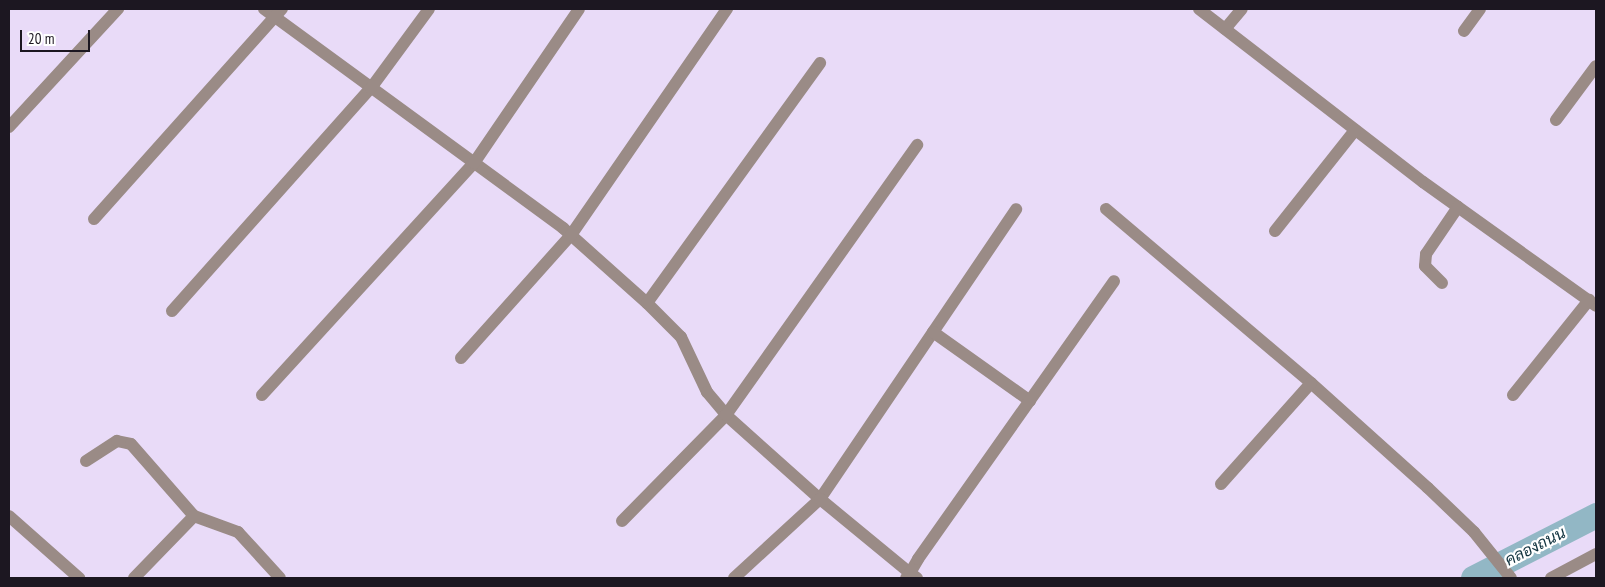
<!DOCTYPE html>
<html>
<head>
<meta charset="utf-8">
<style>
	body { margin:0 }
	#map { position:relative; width:1605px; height:587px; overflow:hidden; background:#e9dbf8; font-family:"PT Sans Narrow",Sarabun,sans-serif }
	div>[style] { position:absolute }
	.canal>* { height:25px; margin:-12.5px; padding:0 12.5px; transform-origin:12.5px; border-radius:12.5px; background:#92b7c5 }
	.minor>* { height:12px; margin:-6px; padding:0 6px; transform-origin:6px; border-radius:6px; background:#9a8b86 }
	span { translate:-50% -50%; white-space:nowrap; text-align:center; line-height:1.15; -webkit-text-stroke:4.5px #fff; paint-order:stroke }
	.water-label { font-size:16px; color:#11333f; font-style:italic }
	.frame { position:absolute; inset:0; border:10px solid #1c1721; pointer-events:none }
	.scale { position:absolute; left:20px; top:30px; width:70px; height:22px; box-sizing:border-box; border:2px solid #1c1721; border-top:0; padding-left:6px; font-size:15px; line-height:18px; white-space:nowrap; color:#1c1721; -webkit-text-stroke:4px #fff; paint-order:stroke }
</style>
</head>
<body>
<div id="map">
	<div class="canal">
		<i style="left:1473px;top:578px;width:138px;rotate:-27.1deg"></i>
	</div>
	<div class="minor">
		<i style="left:264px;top:9px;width:371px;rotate:36.2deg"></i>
		<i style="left:563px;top:228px;width:113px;rotate:41.8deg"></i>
		<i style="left:647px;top:303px;width:48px;rotate:45deg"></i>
		<i style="left:681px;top:337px;width:61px;rotate:64.7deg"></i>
		<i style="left:707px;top:392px;width:30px;rotate:50deg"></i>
		<i style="left:726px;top:415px;width:126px;rotate:41.8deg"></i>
		<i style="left:820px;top:499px;width:350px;rotate:-55.9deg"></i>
		<i style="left:1199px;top:9px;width:283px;rotate:37.7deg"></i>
		<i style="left:1423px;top:182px;width:213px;rotate:35.6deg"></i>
		<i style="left:1225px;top:29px;width:26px;rotate:-50deg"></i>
		<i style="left:1464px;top:31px;width:27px;rotate:-54deg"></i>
		<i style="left:1556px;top:120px;width:67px;rotate:-53.5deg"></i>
		<i style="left:9px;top:127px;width:161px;rotate:-47.3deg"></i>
		<i style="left:1106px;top:209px;width:269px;rotate:40.3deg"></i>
		<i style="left:1311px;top:383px;width:157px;rotate:41.9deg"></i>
		<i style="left:1428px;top:488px;width:64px;rotate:43.7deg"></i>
		<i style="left:1474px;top:532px;width:59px;rotate:51.2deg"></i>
		<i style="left:94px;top:219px;width:282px;rotate:-48.2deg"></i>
		<i style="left:1275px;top:231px;width:129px;rotate:-51.6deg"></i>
		<i style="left:1442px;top:283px;width:24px;rotate:-135deg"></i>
		<i style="left:1425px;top:266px;width:12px;rotate:-85deg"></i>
		<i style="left:1426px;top:254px;width:57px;rotate:-55.8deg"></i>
		<i style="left:647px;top:303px;width:296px;rotate:-54.2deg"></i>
		<i style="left:172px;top:311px;width:299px;rotate:-48.3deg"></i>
		<i style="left:371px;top:88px;width:98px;rotate:-53.7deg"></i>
		<i style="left:933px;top:332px;width:119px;rotate:35.4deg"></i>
		<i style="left:461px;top:358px;width:165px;rotate:-48.2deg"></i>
		<i style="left:571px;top:235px;width:275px;rotate:-55.4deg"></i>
		<i style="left:262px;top:395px;width:314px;rotate:-47.6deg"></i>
		<i style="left:474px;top:163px;width:186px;rotate:-55.7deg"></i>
		<i style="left:1513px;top:395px;width:122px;rotate:-51.3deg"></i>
		<i style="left:86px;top:461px;width:37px;rotate:-33deg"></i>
		<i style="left:117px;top:441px;width:14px;rotate:12deg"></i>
		<i style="left:131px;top:444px;width:96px;rotate:48.8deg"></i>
		<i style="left:1221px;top:484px;width:135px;rotate:-48.3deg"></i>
		<i style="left:9px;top:516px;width:94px;rotate:41.5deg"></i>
		<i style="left:622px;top:521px;width:148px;rotate:-45.5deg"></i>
		<i style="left:726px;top:415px;width:331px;rotate:-54.7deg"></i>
		<i style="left:134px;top:578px;width:86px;rotate:-45.9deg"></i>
		<i style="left:194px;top:516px;width:47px;rotate:20deg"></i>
		<i style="left:238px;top:532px;width:62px;rotate:47.6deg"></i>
		<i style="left:734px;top:578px;width:117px;rotate:-42.6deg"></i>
		<i style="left:820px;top:499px;width:117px;rotate:39.4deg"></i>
		<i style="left:910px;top:573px;width:6px;rotate:129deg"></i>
		<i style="left:917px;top:578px;width:9px;rotate:-144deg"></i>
		<i style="left:910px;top:573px;width:16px;rotate:-60deg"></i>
		<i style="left:918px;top:559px;width:340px;rotate:-54.8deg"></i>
		<i style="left:1551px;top:578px;width:51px;rotate:-28.1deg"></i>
	</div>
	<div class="water-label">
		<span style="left:1535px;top:546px;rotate:-27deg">คลองถนน</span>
	</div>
	<div class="frame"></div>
	<div class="scale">20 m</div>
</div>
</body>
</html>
